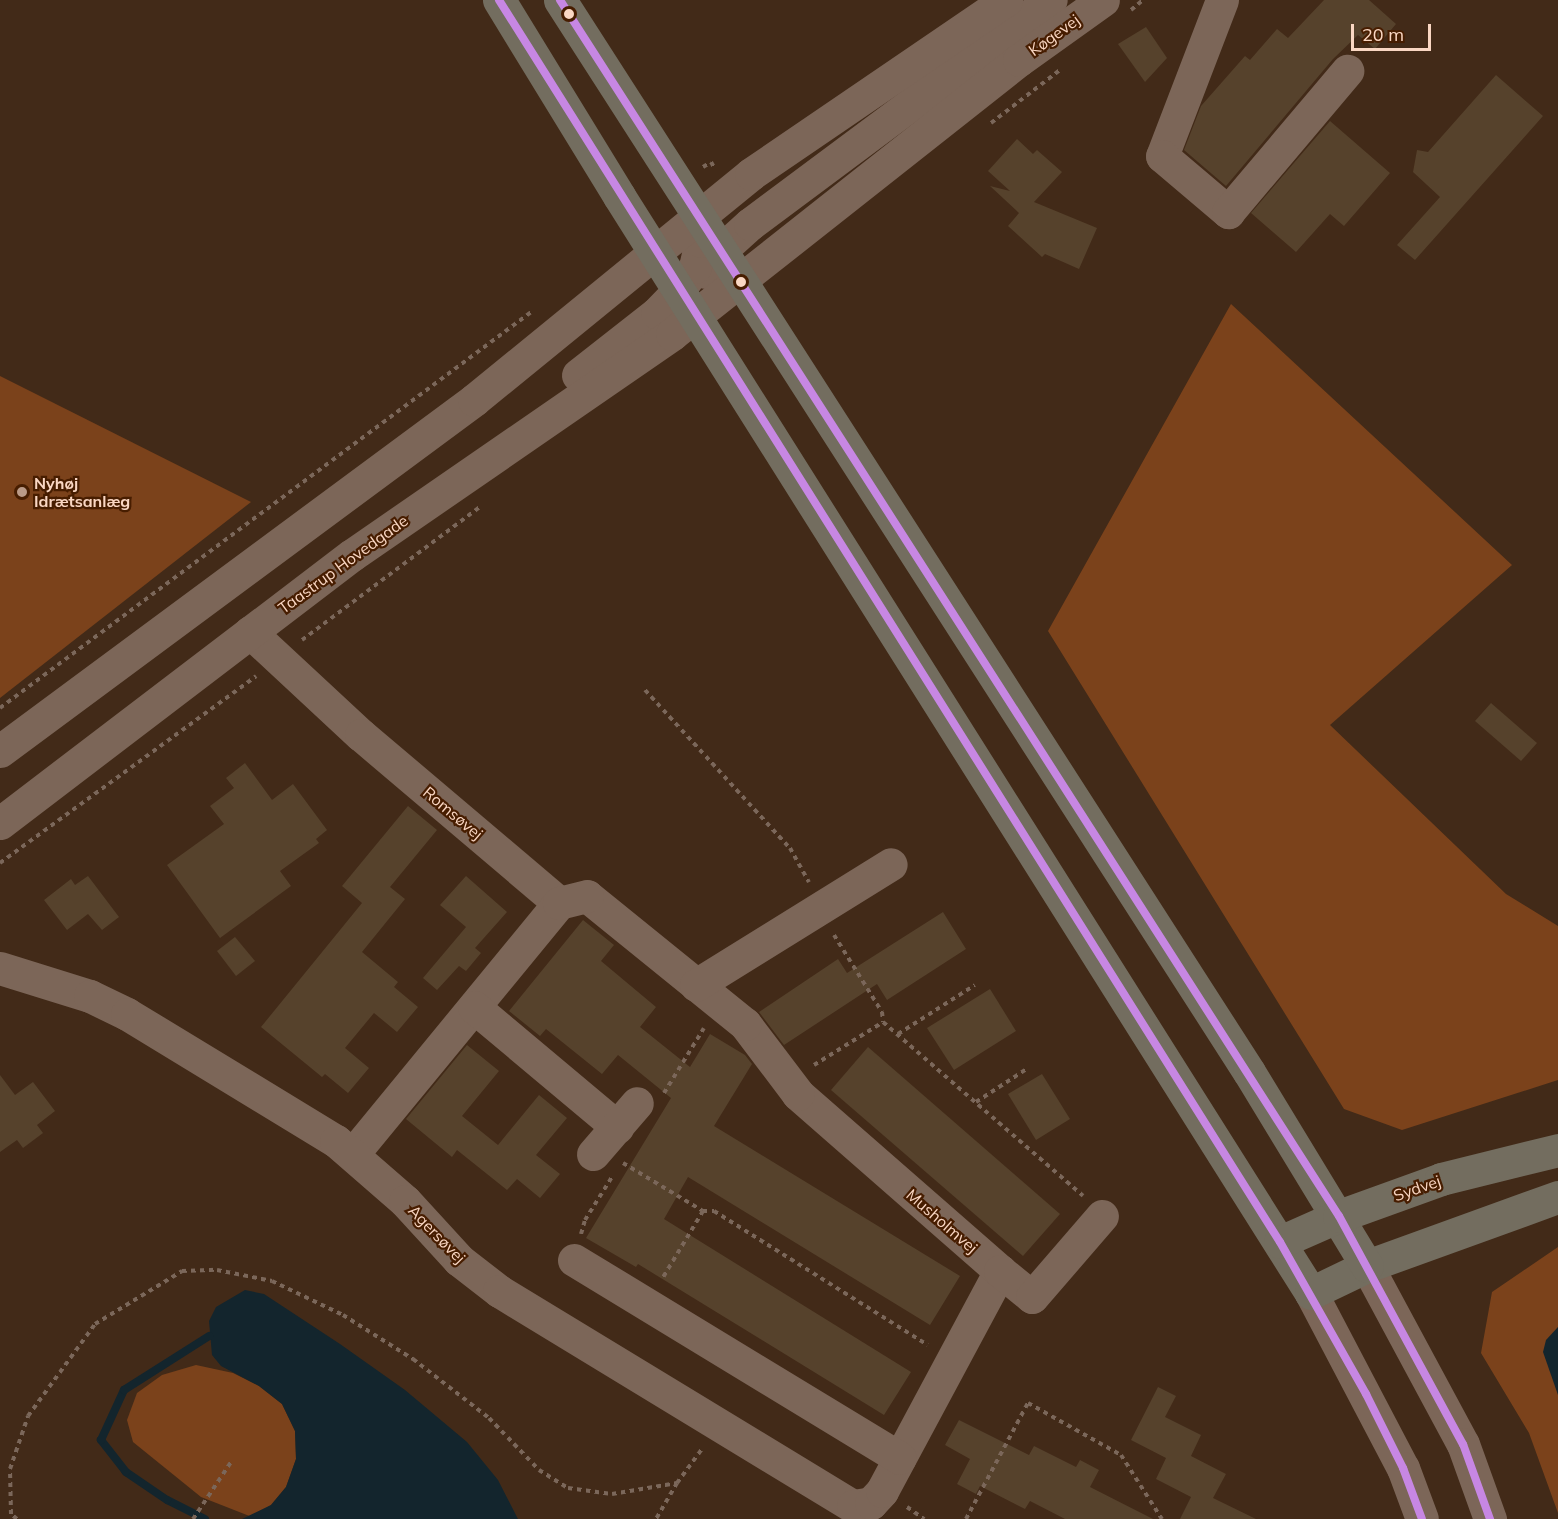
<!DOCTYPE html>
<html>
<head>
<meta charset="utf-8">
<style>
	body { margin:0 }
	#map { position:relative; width:1558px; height:1519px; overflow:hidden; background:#422a18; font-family:Mulish,sans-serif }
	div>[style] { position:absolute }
	.green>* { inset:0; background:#7b421b }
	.water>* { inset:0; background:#13252d }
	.stream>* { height:8px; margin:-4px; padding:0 4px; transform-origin:4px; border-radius:4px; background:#13252d }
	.building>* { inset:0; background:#56422c }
	.path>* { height:4px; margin-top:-2px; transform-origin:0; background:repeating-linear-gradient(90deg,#7b675a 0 4.5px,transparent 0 9px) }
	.minor>* { height:33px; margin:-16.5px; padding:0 16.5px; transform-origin:16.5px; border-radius:16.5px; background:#7c6658 }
	.major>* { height:33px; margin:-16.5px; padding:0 16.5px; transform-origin:16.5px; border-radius:16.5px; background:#736d5f }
	.bus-1>* { height:8px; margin:-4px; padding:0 4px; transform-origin:4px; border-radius:4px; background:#c787e3 }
	.dots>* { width:16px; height:16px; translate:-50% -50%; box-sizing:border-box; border:3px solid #471d00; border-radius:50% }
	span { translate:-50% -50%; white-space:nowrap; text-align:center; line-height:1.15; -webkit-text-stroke:4.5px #471d00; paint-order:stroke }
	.street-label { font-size:16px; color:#fad7c3 }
	.poi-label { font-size:16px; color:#fad7c3; font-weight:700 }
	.left { translate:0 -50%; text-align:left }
	.scale { position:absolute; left:1351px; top:24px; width:80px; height:27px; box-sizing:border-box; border:3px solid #fad7c3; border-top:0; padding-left:8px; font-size:18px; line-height:21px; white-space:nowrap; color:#fad7c3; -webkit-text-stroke:4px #471d00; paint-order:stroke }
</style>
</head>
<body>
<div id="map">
	<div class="green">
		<i style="clip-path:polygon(1231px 304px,1512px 565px,1330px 725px,1506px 894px,1558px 926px,1558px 1080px,1402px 1130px,1344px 1109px,1048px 631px)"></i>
		<i style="clip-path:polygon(0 376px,251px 502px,0 698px)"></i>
		<i style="clip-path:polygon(1558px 1247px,1558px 1513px,1529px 1433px,1481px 1353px,1492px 1292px)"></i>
		<i style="clip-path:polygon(196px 1365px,233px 1373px,259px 1386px,282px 1404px,295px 1431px,296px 1459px,286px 1487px,271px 1505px,252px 1517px,201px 1497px,133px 1442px,127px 1420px,137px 1393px,162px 1375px)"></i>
	</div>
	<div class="water">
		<i style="clip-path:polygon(245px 1290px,264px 1294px,340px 1344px,405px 1390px,467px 1442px,498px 1480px,518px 1519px,242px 1519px,271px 1505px,286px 1487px,296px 1459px,295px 1431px,282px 1404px,259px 1386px,221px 1366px,212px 1355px,209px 1321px,216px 1307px)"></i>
		<i style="clip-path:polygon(1558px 1327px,1558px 1395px,1543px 1352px,1546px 1340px)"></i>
	</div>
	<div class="stream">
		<i style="left:205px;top:1519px;width:42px;rotate:-153.4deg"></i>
		<i style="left:167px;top:1500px;width:50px;rotate:-145.7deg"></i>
		<i style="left:126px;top:1472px;width:41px;rotate:-128deg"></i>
		<i style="left:101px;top:1440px;width:55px;rotate:-65.3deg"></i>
		<i style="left:124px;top:1390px;width:101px;rotate:-32.4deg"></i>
	</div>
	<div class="building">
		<i style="clip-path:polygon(1324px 0,1369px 0,1396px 24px,1375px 49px,1358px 35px,1333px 59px,1226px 186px,1184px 150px,1201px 106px,1245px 56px,1250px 60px,1277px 29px,1288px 38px)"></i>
		<i style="clip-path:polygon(1146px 27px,1167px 58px,1145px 82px,1118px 44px)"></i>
		<i style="clip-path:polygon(1496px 75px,1543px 116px,1415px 260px,1397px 245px,1440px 197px,1413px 172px,1417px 150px,1428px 152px)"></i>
		<i style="clip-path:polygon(1330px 121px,1390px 173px,1344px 226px,1330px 214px,1296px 252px,1251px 213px)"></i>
		<i style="clip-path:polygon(1017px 139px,1033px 154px,1037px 150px,1062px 172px,1034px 202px,1097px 228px,1079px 269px,1045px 254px,1042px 257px,1008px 226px,1019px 213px,990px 186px,1010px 191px,988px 171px)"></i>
		<i style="clip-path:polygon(1491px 703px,1537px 743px,1521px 761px,1475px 721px)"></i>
		<i style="clip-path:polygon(245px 763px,272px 800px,293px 784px,327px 830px,316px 839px,319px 843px,280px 871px,291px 886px,220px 938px,167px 865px,224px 824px,210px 806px,234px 788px,226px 778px)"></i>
		<i style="clip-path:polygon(408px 806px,437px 830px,390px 887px,405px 899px,362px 952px,398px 982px,394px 987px,418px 1007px,397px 1032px,374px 1013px,345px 1048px,369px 1068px,348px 1093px,325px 1074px,322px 1077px,261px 1027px,362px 903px,342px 886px)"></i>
		<i style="clip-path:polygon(88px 876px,119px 917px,102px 930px,88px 914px,67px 930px,44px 900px,71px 879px,75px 885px)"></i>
		<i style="clip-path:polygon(466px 876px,507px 912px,475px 948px,481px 953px,466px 971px,459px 966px,437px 990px,423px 978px,466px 927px,440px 905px)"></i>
		<i style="clip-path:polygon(943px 912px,966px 949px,887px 1000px,877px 984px,784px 1045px,759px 1012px,838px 959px,847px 973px)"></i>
		<i style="clip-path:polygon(583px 920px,614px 945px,601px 961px,656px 1007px,640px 1027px,690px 1067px,710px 1034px,745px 1055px,752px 1064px,714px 1126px,960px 1276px,930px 1325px,688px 1177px,664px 1219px,911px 1372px,884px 1415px,638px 1264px,636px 1267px,586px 1238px,671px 1098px,618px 1055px,602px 1074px,546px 1029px,540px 1036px,509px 1011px)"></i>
		<i style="clip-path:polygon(235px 937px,255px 961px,236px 976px,217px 951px)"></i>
		<i style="clip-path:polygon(990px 989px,1016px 1031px,954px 1070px,927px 1028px)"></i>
		<i style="clip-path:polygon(467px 1045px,499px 1071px,462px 1116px,498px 1145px,539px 1095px,567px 1118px,536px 1155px,560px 1174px,540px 1198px,517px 1179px,507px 1190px,457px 1150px,452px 1157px,406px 1119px)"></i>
		<i style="clip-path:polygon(868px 1047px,1060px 1214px,1023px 1256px,831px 1090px)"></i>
		<i style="clip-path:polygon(1042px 1074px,1070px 1119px,1036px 1140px,1008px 1094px)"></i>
		<i style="clip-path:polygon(0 1075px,15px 1095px,33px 1082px,55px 1111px,37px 1125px,43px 1133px,23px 1148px,17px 1140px,0 1152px)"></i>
		<i style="clip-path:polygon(1158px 1387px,1176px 1396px,1165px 1417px,1201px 1435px,1191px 1456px,1226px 1474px,1213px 1498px,1256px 1519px,1180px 1519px,1191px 1497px,1156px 1479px,1166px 1458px,1131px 1440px)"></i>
		<i style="clip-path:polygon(959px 1420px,1029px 1455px,1034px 1446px,1076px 1467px,1080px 1460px,1099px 1470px,1090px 1487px,1153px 1519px,1065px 1519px,1030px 1501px,1025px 1509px,980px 1486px,976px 1494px,957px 1484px,970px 1459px,945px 1445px)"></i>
	</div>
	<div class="path">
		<i style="left:1131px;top:10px;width:16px;rotate:-40deg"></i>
		<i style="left:991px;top:123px;width:88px;rotate:-37.6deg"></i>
		<i style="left:703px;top:167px;width:9px;rotate:-32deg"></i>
		<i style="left:711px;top:162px;width:8px;rotate:60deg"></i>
		<i style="left:302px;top:640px;width:224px;rotate:-36.8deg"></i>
		<i style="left:645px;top:690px;width:214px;rotate:47.5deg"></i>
		<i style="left:790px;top:848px;width:39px;rotate:61deg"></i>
		<i style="left:0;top:708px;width:662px;rotate:-36.71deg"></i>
		<i style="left:0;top:863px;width:317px;rotate:-36.1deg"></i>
		<i style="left:834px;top:935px;width:91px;rotate:58.1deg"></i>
		<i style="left:882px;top:1012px;width:10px;rotate:84deg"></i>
		<i style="left:898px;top:1034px;width:91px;rotate:-32.5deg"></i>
		<i style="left:814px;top:1065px;width:81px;rotate:-31.9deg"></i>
		<i style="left:883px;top:1022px;width:265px;rotate:41deg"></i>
		<i style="left:664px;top:1093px;width:76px;rotate:-58.4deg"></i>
		<i style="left:976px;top:1102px;width:62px;rotate:-33.2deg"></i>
		<i style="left:623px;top:1163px;width:93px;rotate:31deg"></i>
		<i style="left:703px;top:1211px;width:79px;rotate:121.1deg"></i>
		<i style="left:703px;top:1211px;width:11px"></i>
		<i style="left:714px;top:1211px;width:252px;rotate:32.1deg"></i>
		<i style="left:581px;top:1234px;width:15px;rotate:-74deg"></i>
		<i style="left:585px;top:1220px;width:51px;rotate:-57.9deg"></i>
		<i style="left:677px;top:1483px;width:42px;rotate:-53.7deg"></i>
		<i style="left:907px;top:1507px;width:21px;rotate:35deg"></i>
		<i style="left:17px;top:1519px;width:8px;rotate:-140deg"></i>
		<i style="left:11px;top:1514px;width:45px;rotate:-91.3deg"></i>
		<i style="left:10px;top:1469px;width:56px;rotate:-71.2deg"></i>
		<i style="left:28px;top:1416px;width:114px;rotate:-53.9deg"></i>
		<i style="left:95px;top:1324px;width:102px;rotate:-31.3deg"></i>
		<i style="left:182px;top:1271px;width:35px;rotate:-2deg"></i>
		<i style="left:217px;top:1270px;width:56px;rotate:11.3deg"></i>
		<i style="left:272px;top:1281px;width:79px;rotate:25.6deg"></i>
		<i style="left:343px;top:1315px;width:83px;rotate:32.2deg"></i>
		<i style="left:413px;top:1359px;width:96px;rotate:37.8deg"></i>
		<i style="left:489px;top:1418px;width:72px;rotate:46.1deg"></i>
		<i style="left:539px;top:1470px;width:34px;rotate:32deg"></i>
		<i style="left:568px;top:1488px;width:44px;rotate:7.8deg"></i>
		<i style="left:612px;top:1494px;width:66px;rotate:-9.6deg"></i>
		<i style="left:677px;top:1483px;width:42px;rotate:120.3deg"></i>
		<i style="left:193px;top:1519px;width:69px;rotate:-56.3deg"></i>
		<i style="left:966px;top:1519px;width:132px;rotate:-61.9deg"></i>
		<i style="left:1028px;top:1403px;width:107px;rotate:29.2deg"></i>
		<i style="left:1121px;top:1455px;width:76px;rotate:57.4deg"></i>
	</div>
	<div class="minor">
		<i style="left:1222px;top:0;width:167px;rotate:111deg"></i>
		<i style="left:1162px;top:156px;width:87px;rotate:40.3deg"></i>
		<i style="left:1228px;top:212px;width:185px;rotate:-49.8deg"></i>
		<i style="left:705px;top:272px;width:24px;rotate:-55deg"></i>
		<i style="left:719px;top:252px;width:42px;rotate:-42.1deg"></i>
		<i style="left:750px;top:224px;width:375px;rotate:-36.7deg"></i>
		<i style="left:578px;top:375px;width:100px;rotate:-38.1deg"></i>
		<i style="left:657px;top:313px;width:32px;rotate:-46deg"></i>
		<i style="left:679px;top:290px;width:28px;rotate:-55deg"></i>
		<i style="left:695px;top:267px;width:27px;rotate:-77deg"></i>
		<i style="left:701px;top:241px;width:24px;rotate:-99deg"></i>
		<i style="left:250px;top:632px;width:151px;rotate:42.9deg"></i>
		<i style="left:361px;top:735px;width:260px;rotate:40.3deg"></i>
		<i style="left:559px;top:903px;width:325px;rotate:129.4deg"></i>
		<i style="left:0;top:751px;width:590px;rotate:-36.52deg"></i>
		<i style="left:474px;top:400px;width:357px;rotate:-39.2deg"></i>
		<i style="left:751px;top:174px;width:309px;rotate:-34.3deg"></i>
		<i style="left:0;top:823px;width:442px;rotate:-37.3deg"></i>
		<i style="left:352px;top:555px;width:389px;rotate:-34.6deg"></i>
		<i style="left:672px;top:334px;width:442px;rotate:-38.3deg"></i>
		<i style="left:1019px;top:60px;width:103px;rotate:-35.5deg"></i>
		<i style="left:0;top:968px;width:94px;rotate:17.3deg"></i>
		<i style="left:90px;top:996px;width:41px;rotate:25.9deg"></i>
		<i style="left:127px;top:1014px;width:245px;rotate:31.3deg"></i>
		<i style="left:336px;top:1141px;width:91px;rotate:41deg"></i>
		<i style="left:405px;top:1201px;width:80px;rotate:47.5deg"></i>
		<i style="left:459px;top:1260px;width:51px;rotate:37.8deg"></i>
		<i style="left:499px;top:1291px;width:414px;rotate:31.3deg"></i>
		<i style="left:853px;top:1506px;width:18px;rotate:-9deg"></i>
		<i style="left:871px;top:1503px;width:16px;rotate:-47deg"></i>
		<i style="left:882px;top:1491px;width:250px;rotate:-61.8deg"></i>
		<i style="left:1000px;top:1271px;width:269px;rotate:-138.8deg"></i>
		<i style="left:798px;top:1094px;width:88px;rotate:-127.1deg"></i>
		<i style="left:745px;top:1024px;width:203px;rotate:-141deg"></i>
		<i style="left:587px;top:896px;width:29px;rotate:166deg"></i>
		<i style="left:696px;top:985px;width:229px;rotate:-31.8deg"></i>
		<i style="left:474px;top:1007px;width:187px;rotate:40deg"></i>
		<i style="left:593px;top:1154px;width:67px;rotate:-49.2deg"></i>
		<i style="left:574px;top:1260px;width:381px;rotate:31.3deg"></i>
		<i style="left:1367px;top:1266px;width:202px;rotate:61.7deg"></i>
		<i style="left:1463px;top:1444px;width:80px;rotate:70.2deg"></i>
		<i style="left:1000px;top:1271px;width:41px;rotate:39.1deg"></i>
		<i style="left:1032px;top:1297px;width:107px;rotate:-49.2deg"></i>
		<i style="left:1311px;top:1293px;width:198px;rotate:62.3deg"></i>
		<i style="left:1403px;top:1468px;width:54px;rotate:69.6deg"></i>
	</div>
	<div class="major">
		<i style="left:499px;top:0;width:230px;rotate:58.5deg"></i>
		<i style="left:619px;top:196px;width:1297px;rotate:57.76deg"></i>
		<i style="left:1311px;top:1293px;width:62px;rotate:-25.7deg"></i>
		<i style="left:1367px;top:1266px;width:203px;rotate:-19.9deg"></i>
		<i style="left:560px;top:0;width:1274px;rotate:57.27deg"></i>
		<i style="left:1249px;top:1072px;width:227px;rotate:58.7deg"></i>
		<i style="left:1280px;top:1242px;width:64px;rotate:-23.8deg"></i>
		<i style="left:1339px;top:1216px;width:109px;rotate:-19.9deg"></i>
		<i style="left:1441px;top:1179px;width:121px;rotate:-13.9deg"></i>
	</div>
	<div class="bus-1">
		<i style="left:499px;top:0;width:1467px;rotate:57.84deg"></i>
		<i style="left:1280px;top:1242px;width:175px;rotate:60.5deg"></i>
		<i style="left:1366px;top:1394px;width:83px;rotate:63.4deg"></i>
		<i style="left:1403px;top:1468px;width:54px;rotate:69.6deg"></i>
		<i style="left:560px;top:0;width:1444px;rotate:57.36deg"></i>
		<i style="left:1339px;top:1216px;width:260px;rotate:61.5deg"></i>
		<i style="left:1463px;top:1444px;width:80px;rotate:70.2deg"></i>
	</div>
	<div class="dots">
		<i style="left:569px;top:14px;background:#fad7c3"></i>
		<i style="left:741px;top:282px;background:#fad7c3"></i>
		<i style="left:22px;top:492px;background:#ba9a87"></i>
	</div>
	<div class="street-label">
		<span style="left:1054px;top:35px;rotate:-36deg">Køgevej</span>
		<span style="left:343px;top:564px;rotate:-36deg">Taastrup Hovedgade</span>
		<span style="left:453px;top:813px;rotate:40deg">Romsøvej</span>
		<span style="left:1417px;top:1188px;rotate:-19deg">Sydvej</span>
		<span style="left:942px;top:1221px;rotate:41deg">Musholmvej</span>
		<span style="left:437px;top:1234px;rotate:46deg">Agersøvej</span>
	</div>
	<div class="poi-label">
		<span class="left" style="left:34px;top:492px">Nyhøj<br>Idrætsanlæg</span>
	</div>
	<div class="scale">20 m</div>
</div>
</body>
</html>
